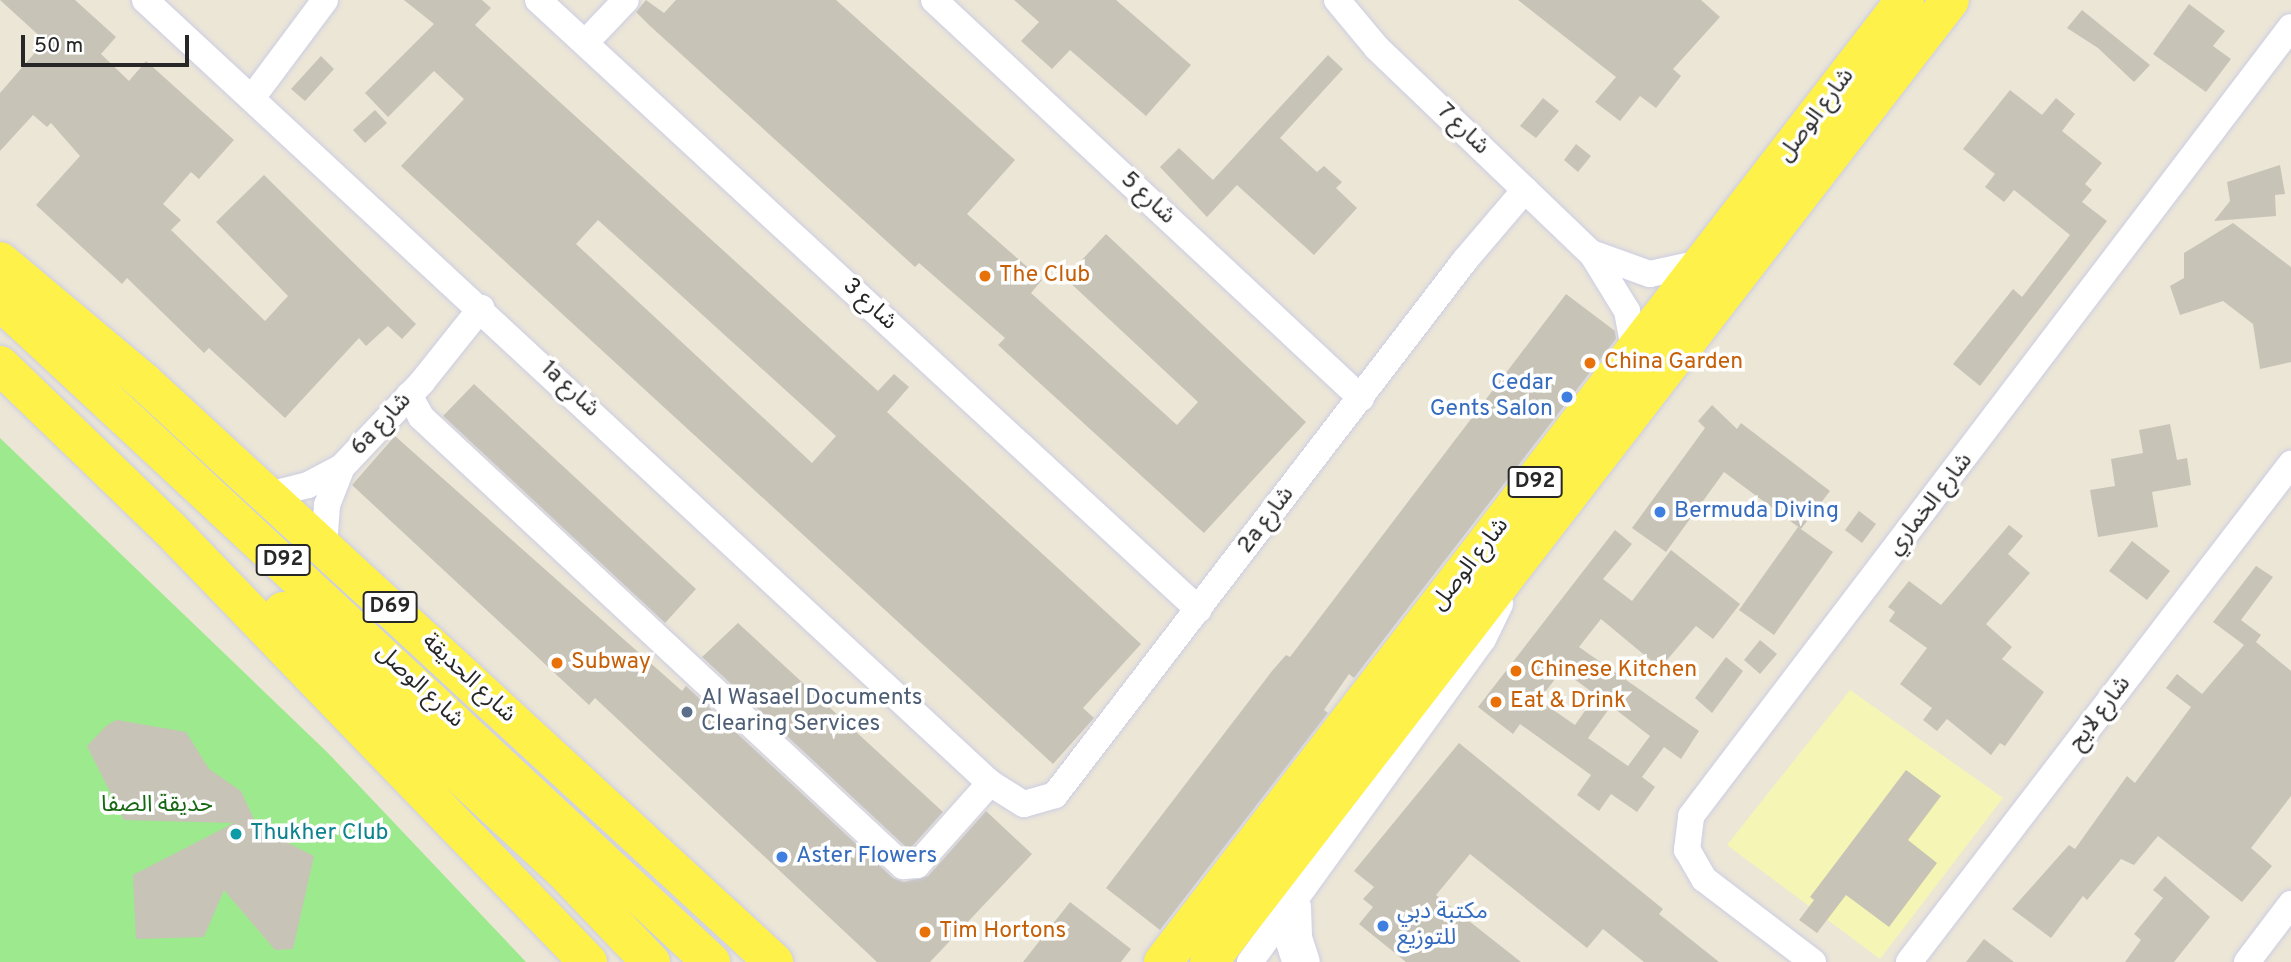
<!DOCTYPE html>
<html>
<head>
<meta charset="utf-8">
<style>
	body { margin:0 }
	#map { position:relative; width:2291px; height:962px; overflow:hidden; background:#ece6d7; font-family:Overpass,"Noto Sans Arabic",sans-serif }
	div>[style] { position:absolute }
	.green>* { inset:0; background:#9de98d }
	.sand>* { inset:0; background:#f5f5b5 }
	.building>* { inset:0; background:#c7c3b7 }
	.roads { filter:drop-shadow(0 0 2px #cccde3) drop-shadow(0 0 2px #cccde3) }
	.street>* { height:26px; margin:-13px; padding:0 13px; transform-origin:13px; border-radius:13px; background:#fff }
	.secondary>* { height:37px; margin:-18.5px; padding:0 18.5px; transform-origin:18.5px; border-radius:18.5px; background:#fff }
	.primary>* { height:38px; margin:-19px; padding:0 19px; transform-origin:19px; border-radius:19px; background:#fef14a }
	.dots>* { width:19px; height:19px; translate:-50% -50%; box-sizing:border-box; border:4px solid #fff; border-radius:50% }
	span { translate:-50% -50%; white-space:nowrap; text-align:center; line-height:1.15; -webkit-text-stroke:7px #fff; paint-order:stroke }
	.shield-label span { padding:2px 5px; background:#fff; border:2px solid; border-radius:5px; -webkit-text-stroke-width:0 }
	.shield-label { font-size:21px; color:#272727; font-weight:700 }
	.street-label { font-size:23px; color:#272727 }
	.food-label { font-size:23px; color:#c56008 }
	.left { translate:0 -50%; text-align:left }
	.shop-label { font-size:23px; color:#366cbe }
	.right { translate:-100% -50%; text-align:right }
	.service-label { font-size:23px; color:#4e5e75 }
	.park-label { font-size:23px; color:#166912 }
	.culture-label { font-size:23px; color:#0d838f }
	.scale { position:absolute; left:21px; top:35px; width:168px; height:32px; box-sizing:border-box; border:4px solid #272727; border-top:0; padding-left:9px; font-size:21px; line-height:24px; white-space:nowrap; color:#272727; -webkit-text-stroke:5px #fff; paint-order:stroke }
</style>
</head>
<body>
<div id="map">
	<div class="green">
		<i style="clip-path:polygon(0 438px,328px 753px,526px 962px,0 962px)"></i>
	</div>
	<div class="sand">
		<i style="clip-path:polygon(1850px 690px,2003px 798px,1880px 959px,1727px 845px)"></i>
	</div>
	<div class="building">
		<i style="clip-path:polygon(0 0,75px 0,116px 37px,101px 54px,129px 81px,146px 61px,234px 140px,199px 179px,191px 172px,163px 204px,181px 220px,171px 230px,265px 321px,288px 296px,216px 222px,264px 175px,416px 324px,402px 339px,388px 326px,366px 346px,359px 338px,285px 418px,209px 348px,204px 353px,127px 278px,122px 284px,36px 205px,80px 156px,51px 123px,47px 127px,33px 115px,0 151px,0 93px,45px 41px)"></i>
		<i style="clip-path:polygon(evenodd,404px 0,482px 0,491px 8px,475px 25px,878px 391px,894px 374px,909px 387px,887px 412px,1141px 644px,1083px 708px,1094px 718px,1053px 764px,401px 166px,464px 99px,434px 71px,388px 117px,365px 93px,434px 24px,404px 0,598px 220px,836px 436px,812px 463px,576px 244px,598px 220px)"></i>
		<i style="clip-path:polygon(646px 0,664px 13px,676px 0,836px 0,1015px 160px,967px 214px,1042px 280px,1031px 293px,1177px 425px,1198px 402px,1065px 278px,1106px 234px,1306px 422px,1204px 533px,998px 345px,1005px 338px,919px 263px,915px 267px,649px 25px,636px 12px)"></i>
		<i style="clip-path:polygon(1014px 0,1116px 0,1191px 65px,1146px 116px,1070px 50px,1052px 69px,1021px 41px,1039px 22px)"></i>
		<i style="clip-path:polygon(1518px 0,1701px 0,1720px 17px,1673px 69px,1681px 76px,1656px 108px,1640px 96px,1620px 121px,1595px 102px,1616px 77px)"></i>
		<i style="clip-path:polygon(2189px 4px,2225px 31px,2213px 46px,2231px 59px,2206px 92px,2153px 54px)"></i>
		<i style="clip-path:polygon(2082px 10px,2150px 65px,2134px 82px,2098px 48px,2067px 28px)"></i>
		<i style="clip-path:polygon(1328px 55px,1343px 69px,1280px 138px,1317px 172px,1324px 166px,1342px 182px,1336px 188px,1357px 208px,1314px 255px,1237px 185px,1207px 217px,1160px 167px,1179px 148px,1213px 180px)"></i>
		<i style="clip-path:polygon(321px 56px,334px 69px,305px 101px,291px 89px)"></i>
		<i style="clip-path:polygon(2010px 90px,2042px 115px,2056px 98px,2075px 114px,2062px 131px,2102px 163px,2085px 184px,2092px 190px,2082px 202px,2107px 221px,1980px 386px,1953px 364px,2013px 289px,2022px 297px,2070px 235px,2014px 190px,2004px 202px,1985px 187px,1995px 174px,1963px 149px)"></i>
		<i style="clip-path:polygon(1543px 98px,1559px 111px,1536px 138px,1520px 126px)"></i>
		<i style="clip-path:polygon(375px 110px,387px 123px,365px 143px,353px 130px)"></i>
		<i style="clip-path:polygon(1576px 144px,1591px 156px,1578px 172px,1564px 160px)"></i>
		<i style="clip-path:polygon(2280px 165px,2285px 194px,2275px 195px,2276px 216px,2214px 221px,2230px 201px,2227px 182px)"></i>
		<i style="clip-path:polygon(2233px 223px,2291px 267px,2291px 362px,2260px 369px,2253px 324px,2223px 301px,2180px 315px,2170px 286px,2184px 278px,2184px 253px)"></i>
		<i style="clip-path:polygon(1566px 294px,1615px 331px,1616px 339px,1354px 678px,1349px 674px,1324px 710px,1328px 713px,1160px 930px,1106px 888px,1272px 671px,1286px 655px,1290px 657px)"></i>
		<i style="clip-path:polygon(474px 384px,696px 589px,665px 623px,443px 416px)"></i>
		<i style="clip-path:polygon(1712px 405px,1737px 429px,1741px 423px,1830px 491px,1801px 529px,1724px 472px,1666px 552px,1632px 528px,1705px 428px,1698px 421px)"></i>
		<i style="clip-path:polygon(2170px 424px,2177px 460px,2187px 458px,2191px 485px,2152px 492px,2158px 527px,2098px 537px,2090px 490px,2115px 486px,2111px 459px,2143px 453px,2139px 430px)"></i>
		<i style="clip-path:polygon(395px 436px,682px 691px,686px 686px,893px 878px,904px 882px,928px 876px,986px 811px,1032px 854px,930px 962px,877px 962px,595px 698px,589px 705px,352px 485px)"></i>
		<i style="clip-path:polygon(1859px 511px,1876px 524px,1862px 543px,1845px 530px)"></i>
		<i style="clip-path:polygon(2009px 525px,2023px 536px,2008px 554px,2030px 573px,1986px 624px,2012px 647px,2002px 659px,2044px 692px,2005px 746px,2000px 743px,1991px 755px,1947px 719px,1937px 731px,1923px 720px,1932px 708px,1900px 684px,1927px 648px,1889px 621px,1895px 612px,1888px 607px,1909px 581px,1941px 605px)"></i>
		<i style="clip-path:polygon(1798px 527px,1833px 552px,1774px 635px,1739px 610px)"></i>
		<i style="clip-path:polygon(evenodd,1615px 530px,1632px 544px,1603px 579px,1632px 601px,1671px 550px,1740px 604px,1713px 639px,1696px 626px,1660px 668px,1601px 619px,1579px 647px,1699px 731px,1681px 759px,1664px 747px,1642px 777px,1655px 787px,1637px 812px,1611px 794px,1599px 811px,1577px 795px,1591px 775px,1520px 724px,1513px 734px,1478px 707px,1615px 530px,1562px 670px,1596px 695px,1575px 725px,1539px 700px,1562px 670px,1615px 530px,1611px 706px,1650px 736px,1628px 766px,1588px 738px,1611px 706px)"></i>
		<i style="clip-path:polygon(2132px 541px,2170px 571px,2147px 600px,2109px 571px)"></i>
		<i style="clip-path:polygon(2256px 566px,2273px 577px,2241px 620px,2261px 635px,2256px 642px,2291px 671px,2291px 796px,2251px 848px,2272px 866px,2242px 902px,2158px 836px,2134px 865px,2121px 859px,2087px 900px,2083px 896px,2051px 938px,2012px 909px,2069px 845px,2075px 849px,2127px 776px,2135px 783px,2191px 707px,2166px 688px,2177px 674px,2202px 694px,2244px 645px,2213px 622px)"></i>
		<i style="clip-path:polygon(738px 623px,943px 812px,909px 850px,702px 657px)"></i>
		<i style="clip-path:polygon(1760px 640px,1777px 654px,1760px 674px,1744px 660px)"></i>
		<i style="clip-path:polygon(1726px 657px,1743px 671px,1712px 713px,1695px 698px)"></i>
		<i style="clip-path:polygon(117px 720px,186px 732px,209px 769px,241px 791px,258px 828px,314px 856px,293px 949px,275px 950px,224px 890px,204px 937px,136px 939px,133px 875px,234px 823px,124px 820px,87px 746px,107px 725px)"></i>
		<i style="clip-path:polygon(1459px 743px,1663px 909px,1659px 914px,1719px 962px,1644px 962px,1603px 929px,1587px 948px,1470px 854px,1436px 895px,1521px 962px,1406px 962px,1359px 924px,1373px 907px,1363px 899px,1374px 887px,1354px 871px)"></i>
		<i style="clip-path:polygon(1906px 770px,1941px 796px,1908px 840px,1937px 863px,1889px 927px,1846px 895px,1817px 933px,1799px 920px,1814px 900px,1810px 897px)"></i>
		<i style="clip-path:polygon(2165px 876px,2210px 917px,2174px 962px,2125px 962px,2141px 940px,2134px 934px,2163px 898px,2153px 890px)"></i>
		<i style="clip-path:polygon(1070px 902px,1131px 949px,1121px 962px,1023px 962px)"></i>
		<i style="clip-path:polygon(1984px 939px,2014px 962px,1966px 962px)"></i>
	</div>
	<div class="roads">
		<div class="street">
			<i style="left:145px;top:0;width:1152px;rotate:42.82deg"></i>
			<i style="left:990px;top:783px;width:40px;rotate:32deg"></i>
			<i style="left:1024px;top:804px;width:32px;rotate:-16deg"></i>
			<i style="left:1055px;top:795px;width:675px;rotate:-52.52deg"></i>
			<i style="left:1466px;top:259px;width:91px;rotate:-49.5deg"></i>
			<i style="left:538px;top:0;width:899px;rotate:42.7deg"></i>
			<i style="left:934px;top:0;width:584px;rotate:42.99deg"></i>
			<i style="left:1337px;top:0;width:62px;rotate:50.2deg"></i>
			<i style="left:1377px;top:48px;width:298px;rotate:43.8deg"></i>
			<i style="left:1592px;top:254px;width:67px;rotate:58.4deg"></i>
			<i style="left:1627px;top:311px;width:43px;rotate:79.2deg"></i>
			<i style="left:585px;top:43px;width:59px;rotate:-46.4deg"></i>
			<i style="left:252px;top:98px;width:122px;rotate:-53.3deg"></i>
			<i style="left:1594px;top:254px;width:59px;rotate:19.7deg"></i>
			<i style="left:1650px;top:274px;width:55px;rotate:-12.5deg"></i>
			<i style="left:409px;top:395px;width:25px;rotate:61deg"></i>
			<i style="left:421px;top:417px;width:659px;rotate:42.97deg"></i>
			<i style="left:903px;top:866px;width:14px;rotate:-4deg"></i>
			<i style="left:917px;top:865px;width:110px;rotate:-48.3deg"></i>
			<i style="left:268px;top:495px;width:41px;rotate:-14deg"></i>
			<i style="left:308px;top:485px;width:38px;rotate:-28deg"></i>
			<i style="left:342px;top:467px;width:117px;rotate:-46.7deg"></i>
			<i style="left:422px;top:382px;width:95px;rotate:-51.4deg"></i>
			<i style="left:324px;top:546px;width:41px;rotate:-85.8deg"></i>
			<i style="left:327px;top:505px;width:41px;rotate:-68.5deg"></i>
			<i style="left:1250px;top:962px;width:398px;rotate:-54.2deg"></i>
			<i style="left:1483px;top:639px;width:39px;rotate:-64deg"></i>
			<i style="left:1813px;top:962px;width:137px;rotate:-142.7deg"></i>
			<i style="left:1704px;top:879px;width:34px;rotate:-120deg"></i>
			<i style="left:1687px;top:850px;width:34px;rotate:-83deg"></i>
			<i style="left:1691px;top:816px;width:991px;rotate:-52.75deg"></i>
			<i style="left:1909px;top:962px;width:628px;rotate:-52.51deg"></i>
			<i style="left:2247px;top:962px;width:73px;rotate:-52.8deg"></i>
		</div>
		<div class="secondary">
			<i style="left:1292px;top:907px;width:31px;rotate:88deg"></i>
			<i style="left:1293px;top:938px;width:25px;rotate:72deg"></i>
		</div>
		<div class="primary">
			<i style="left:0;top:261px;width:187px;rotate:40deg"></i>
			<i style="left:143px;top:381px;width:858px;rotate:42.64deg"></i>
			<i style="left:0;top:301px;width:971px;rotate:42.91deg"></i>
			<i style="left:0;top:365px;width:236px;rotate:44deg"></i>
			<i style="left:170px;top:529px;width:602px;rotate:46.01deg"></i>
			<i style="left:283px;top:611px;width:380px;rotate:42.8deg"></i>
			<i style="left:562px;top:869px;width:129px;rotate:46.3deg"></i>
			<i style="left:1163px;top:962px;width:1215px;rotate:-52.36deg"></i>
			<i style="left:1209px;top:962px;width:1214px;rotate:-52.39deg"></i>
		</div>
	</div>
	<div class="dots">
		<i style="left:985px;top:276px;background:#e8710a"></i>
		<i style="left:1590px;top:363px;background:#e8710a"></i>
		<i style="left:1567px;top:397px;background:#3f7fe0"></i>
		<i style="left:1660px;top:512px;background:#3f7fe0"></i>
		<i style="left:557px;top:663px;background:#e8710a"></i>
		<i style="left:1516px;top:671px;background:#e8710a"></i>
		<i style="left:1496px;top:702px;background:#e8710a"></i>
		<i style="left:687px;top:712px;background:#5c6f8a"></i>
		<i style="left:236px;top:834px;background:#0f9aa8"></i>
		<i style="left:782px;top:857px;background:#3f7fe0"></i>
		<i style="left:1383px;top:926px;background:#3f7fe0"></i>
		<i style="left:925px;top:932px;background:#e8710a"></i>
	</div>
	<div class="shield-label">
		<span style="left:1535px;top:482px">D92</span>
		<span style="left:283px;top:560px">D92</span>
		<span style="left:390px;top:607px">D69</span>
	</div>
	<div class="street-label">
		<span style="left:1817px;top:116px;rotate:-53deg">شارع الوصل</span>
		<span style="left:1462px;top:130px;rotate:44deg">شارع 7</span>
		<span style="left:1147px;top:199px;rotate:43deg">شارع 5</span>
		<span style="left:869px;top:305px;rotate:43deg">شارع 3</span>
		<span style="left:569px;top:390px;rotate:43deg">1a شارع</span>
		<span style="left:382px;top:425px;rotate:-47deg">6a شارع</span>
		<span style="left:1931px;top:505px;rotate:-52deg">شارع الخماري</span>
		<span style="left:1267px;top:521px;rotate:-53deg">2a شارع</span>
		<span style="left:1471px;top:565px;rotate:-52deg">شارع الوصل</span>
		<span style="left:468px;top:679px;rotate:43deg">شارع الحديقة</span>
		<span style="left:419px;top:687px;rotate:43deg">شارع الوصل</span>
		<span style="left:2101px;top:714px;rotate:-53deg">شارع لايح</span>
	</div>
	<div class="food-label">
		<span class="left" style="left:999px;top:276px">The Club</span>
		<span class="left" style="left:1604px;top:363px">China Garden</span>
		<span class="left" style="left:571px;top:663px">Subway</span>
		<span class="left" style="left:1530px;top:671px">Chinese Kitchen</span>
		<span class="left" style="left:1510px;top:702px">Eat &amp; Drink</span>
		<span class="left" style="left:939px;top:932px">Tim Hortons</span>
	</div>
	<div class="shop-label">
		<span class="right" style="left:1553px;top:397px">Cedar<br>Gents Salon</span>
		<span class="left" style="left:1674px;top:512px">Bermuda Diving</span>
		<span class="left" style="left:796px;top:857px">Aster Flowers</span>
		<span class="left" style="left:1397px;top:926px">مكتبة دبي<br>للتوزيع</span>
	</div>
	<div class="service-label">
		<span class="left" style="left:701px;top:712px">Al Wasael Documents<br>Clearing Services</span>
	</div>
	<div class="park-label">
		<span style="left:157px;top:806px">حديقة الصفا</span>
	</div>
	<div class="culture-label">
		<span class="left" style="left:250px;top:834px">Thukher Club</span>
	</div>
	<div class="scale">50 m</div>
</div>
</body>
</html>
